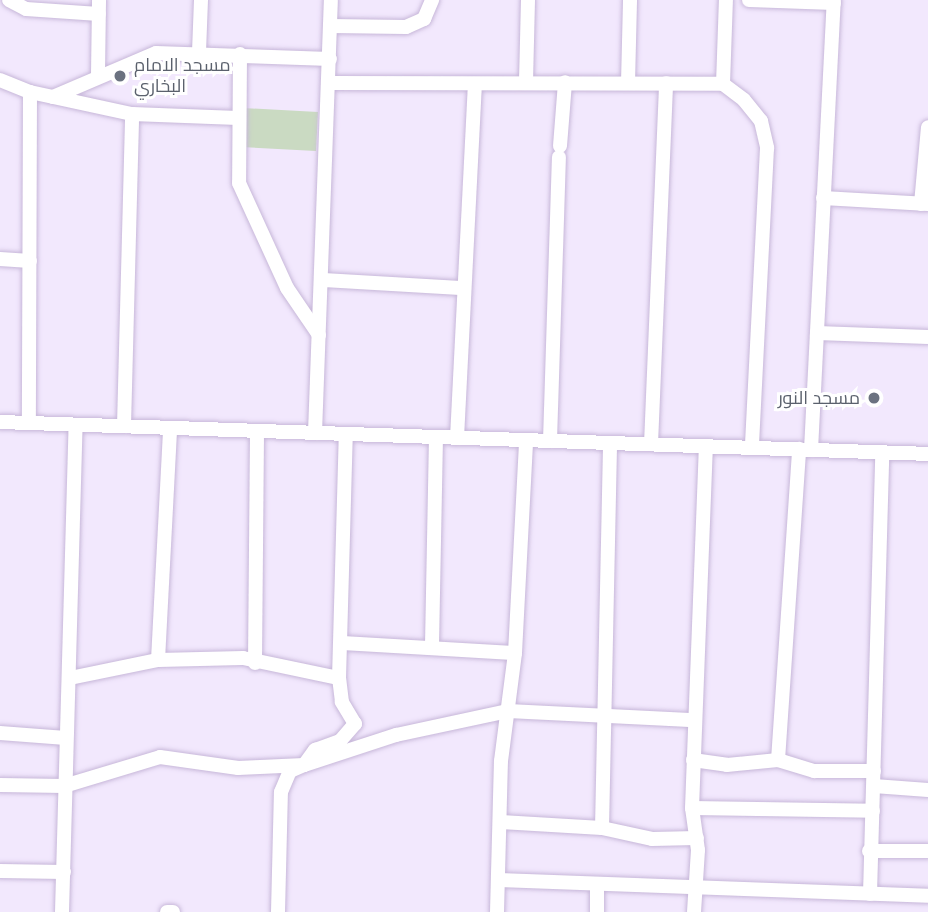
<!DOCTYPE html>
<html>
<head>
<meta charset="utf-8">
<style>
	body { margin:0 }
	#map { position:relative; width:928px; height:912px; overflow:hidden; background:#f2e8fd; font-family:"Public Sans",Cairo,sans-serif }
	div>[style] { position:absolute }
	.green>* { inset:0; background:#cadac2 }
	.roads { filter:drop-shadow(0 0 2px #c7b7d9) drop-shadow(0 0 2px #c7b7d9) }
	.minor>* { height:14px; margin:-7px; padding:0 7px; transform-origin:7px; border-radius:7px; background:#fff }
	.dots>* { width:19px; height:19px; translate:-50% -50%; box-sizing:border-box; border:4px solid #fff; border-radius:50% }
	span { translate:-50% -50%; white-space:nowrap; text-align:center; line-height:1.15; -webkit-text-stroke:6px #fff; paint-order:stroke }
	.worship-label { font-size:18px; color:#5b616d }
	.left { translate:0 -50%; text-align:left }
	.right { translate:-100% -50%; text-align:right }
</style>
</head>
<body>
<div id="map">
	<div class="green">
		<i style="clip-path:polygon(243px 108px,318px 112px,316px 151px,241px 147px)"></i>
	</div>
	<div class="roads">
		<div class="minor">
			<i style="left:9px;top:0;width:19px;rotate:28deg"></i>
			<i style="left:26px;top:9px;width:73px;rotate:3.9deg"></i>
			<i style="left:749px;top:0;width:85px;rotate:2deg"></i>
			<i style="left:330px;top:26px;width:76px;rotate:0.8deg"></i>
			<i style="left:406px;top:27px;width:20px;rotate:-24deg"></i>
			<i style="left:424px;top:19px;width:21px;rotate:-67deg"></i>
			<i style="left:199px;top:52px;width:52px;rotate:-87.8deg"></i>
			<i style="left:240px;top:54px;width:129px;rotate:90.4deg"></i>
			<i style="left:239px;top:183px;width:115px;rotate:65.4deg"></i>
			<i style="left:287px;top:288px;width:57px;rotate:55.8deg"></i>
			<i style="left:98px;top:74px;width:74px;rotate:-89.2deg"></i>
			<i style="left:0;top:80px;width:32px;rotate:22deg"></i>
			<i style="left:30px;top:92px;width:331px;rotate:90.2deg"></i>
			<i style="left:526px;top:82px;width:82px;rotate:-88.6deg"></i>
			<i style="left:330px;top:83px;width:393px;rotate:0.1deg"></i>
			<i style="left:723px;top:84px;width:26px;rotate:37deg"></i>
			<i style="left:744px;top:100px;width:27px;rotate:51deg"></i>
			<i style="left:761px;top:121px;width:28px;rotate:77deg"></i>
			<i style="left:767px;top:148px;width:298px;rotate:92.9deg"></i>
			<i style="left:628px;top:83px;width:83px;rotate:-88.6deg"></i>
			<i style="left:723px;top:84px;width:84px;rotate:-88deg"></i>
			<i style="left:30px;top:92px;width:104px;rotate:12.2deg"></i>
			<i style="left:132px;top:114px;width:106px;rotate:2.2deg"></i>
			<i style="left:53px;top:97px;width:112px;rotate:-23.1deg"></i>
			<i style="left:156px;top:53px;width:174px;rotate:2deg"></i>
			<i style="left:560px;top:146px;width:64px;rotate:-85.5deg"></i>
			<i style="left:823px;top:198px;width:105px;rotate:3.3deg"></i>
			<i style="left:921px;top:204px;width:77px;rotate:-84.8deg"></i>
			<i style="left:0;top:259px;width:30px;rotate:4deg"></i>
			<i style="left:322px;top:280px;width:140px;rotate:3.3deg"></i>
			<i style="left:817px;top:333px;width:111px;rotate:2.1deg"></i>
			<i style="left:0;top:422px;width:929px;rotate:1.97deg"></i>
			<i style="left:124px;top:426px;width:312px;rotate:-88.5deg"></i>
			<i style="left:315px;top:433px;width:433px;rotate:-87.9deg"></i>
			<i style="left:457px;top:438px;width:354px;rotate:-87.1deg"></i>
			<i style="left:550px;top:441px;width:284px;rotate:-88.2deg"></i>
			<i style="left:651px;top:444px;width:361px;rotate:-87.6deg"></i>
			<i style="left:811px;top:450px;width:451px;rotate:-87.1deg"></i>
			<i style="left:341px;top:643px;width:174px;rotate:3.3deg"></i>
			<i style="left:432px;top:645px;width:208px;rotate:-88.9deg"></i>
			<i style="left:158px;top:660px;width:232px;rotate:-87deg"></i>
			<i style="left:255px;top:663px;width:232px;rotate:-89.5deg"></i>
			<i style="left:70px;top:678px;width:90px;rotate:-11.6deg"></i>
			<i style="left:158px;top:660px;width:85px;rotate:-1.3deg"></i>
			<i style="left:243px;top:658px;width:98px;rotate:11.8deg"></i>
			<i style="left:0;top:733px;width:66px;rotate:4.3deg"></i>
			<i style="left:693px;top:760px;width:34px;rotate:8deg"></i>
			<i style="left:727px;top:765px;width:51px;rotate:-5.6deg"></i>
			<i style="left:778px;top:760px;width:312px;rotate:-86.1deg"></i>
			<i style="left:778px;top:760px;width:38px;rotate:17deg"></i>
			<i style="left:814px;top:771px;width:60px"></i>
			<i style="left:0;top:785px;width:64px;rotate:0.9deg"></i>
			<i style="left:64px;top:786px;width:100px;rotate:-16.8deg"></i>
			<i style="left:160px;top:757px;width:79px;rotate:8deg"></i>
			<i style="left:238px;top:768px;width:66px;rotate:-2.6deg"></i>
			<i style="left:304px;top:765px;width:19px;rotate:-54deg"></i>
			<i style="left:315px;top:750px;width:27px;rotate:-20deg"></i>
			<i style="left:340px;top:741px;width:23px;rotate:-49deg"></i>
			<i style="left:355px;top:724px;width:26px;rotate:-121deg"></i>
			<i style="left:342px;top:702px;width:24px;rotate:-97deg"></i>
			<i style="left:339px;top:678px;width:244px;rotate:-88.4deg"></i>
			<i style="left:874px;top:786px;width:54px;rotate:4.2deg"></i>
			<i style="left:692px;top:808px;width:181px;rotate:0.9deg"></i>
			<i style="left:501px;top:822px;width:101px;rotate:3.4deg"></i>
			<i style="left:602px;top:828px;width:51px;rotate:12.4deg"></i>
			<i style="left:652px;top:839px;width:45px;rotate:-1.3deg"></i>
			<i style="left:602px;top:828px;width:385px;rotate:-88.8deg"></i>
			<i style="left:869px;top:851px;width:59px"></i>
			<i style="left:0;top:871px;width:64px;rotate:0.9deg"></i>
			<i style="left:499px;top:880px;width:429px;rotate:2.1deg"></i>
			<i style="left:870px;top:894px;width:442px;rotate:-88.4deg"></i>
			<i style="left:62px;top:912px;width:487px;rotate:-88.4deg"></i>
			<i style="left:167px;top:912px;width:6px"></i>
			<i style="left:278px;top:912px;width:120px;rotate:-88.6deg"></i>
			<i style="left:281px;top:792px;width:23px;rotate:-67deg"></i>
			<i style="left:290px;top:771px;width:15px;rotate:-23deg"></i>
			<i style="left:304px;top:765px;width:97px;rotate:-18.1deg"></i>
			<i style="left:396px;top:735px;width:115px;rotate:-12.1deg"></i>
			<i style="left:508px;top:711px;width:187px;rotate:2.8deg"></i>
			<i style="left:497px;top:912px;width:151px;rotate:-88.5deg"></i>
			<i style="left:501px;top:761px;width:109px;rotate:-82.6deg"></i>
			<i style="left:515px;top:653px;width:213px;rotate:-87deg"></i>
			<i style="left:597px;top:912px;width:28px;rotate:-90deg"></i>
			<i style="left:694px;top:912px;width:62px;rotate:-86.3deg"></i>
			<i style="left:698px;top:850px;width:42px;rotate:-98.1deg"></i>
			<i style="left:692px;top:808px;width:362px;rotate:-87.8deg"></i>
		</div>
	</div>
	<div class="dots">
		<i style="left:120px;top:76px;background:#6b7280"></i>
		<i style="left:874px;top:398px;background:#6b7280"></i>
	</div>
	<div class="worship-label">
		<span class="left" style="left:134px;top:76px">مسجد الامام<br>البخاري</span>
		<span class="right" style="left:860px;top:398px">مسجد النور</span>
	</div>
</div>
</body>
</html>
